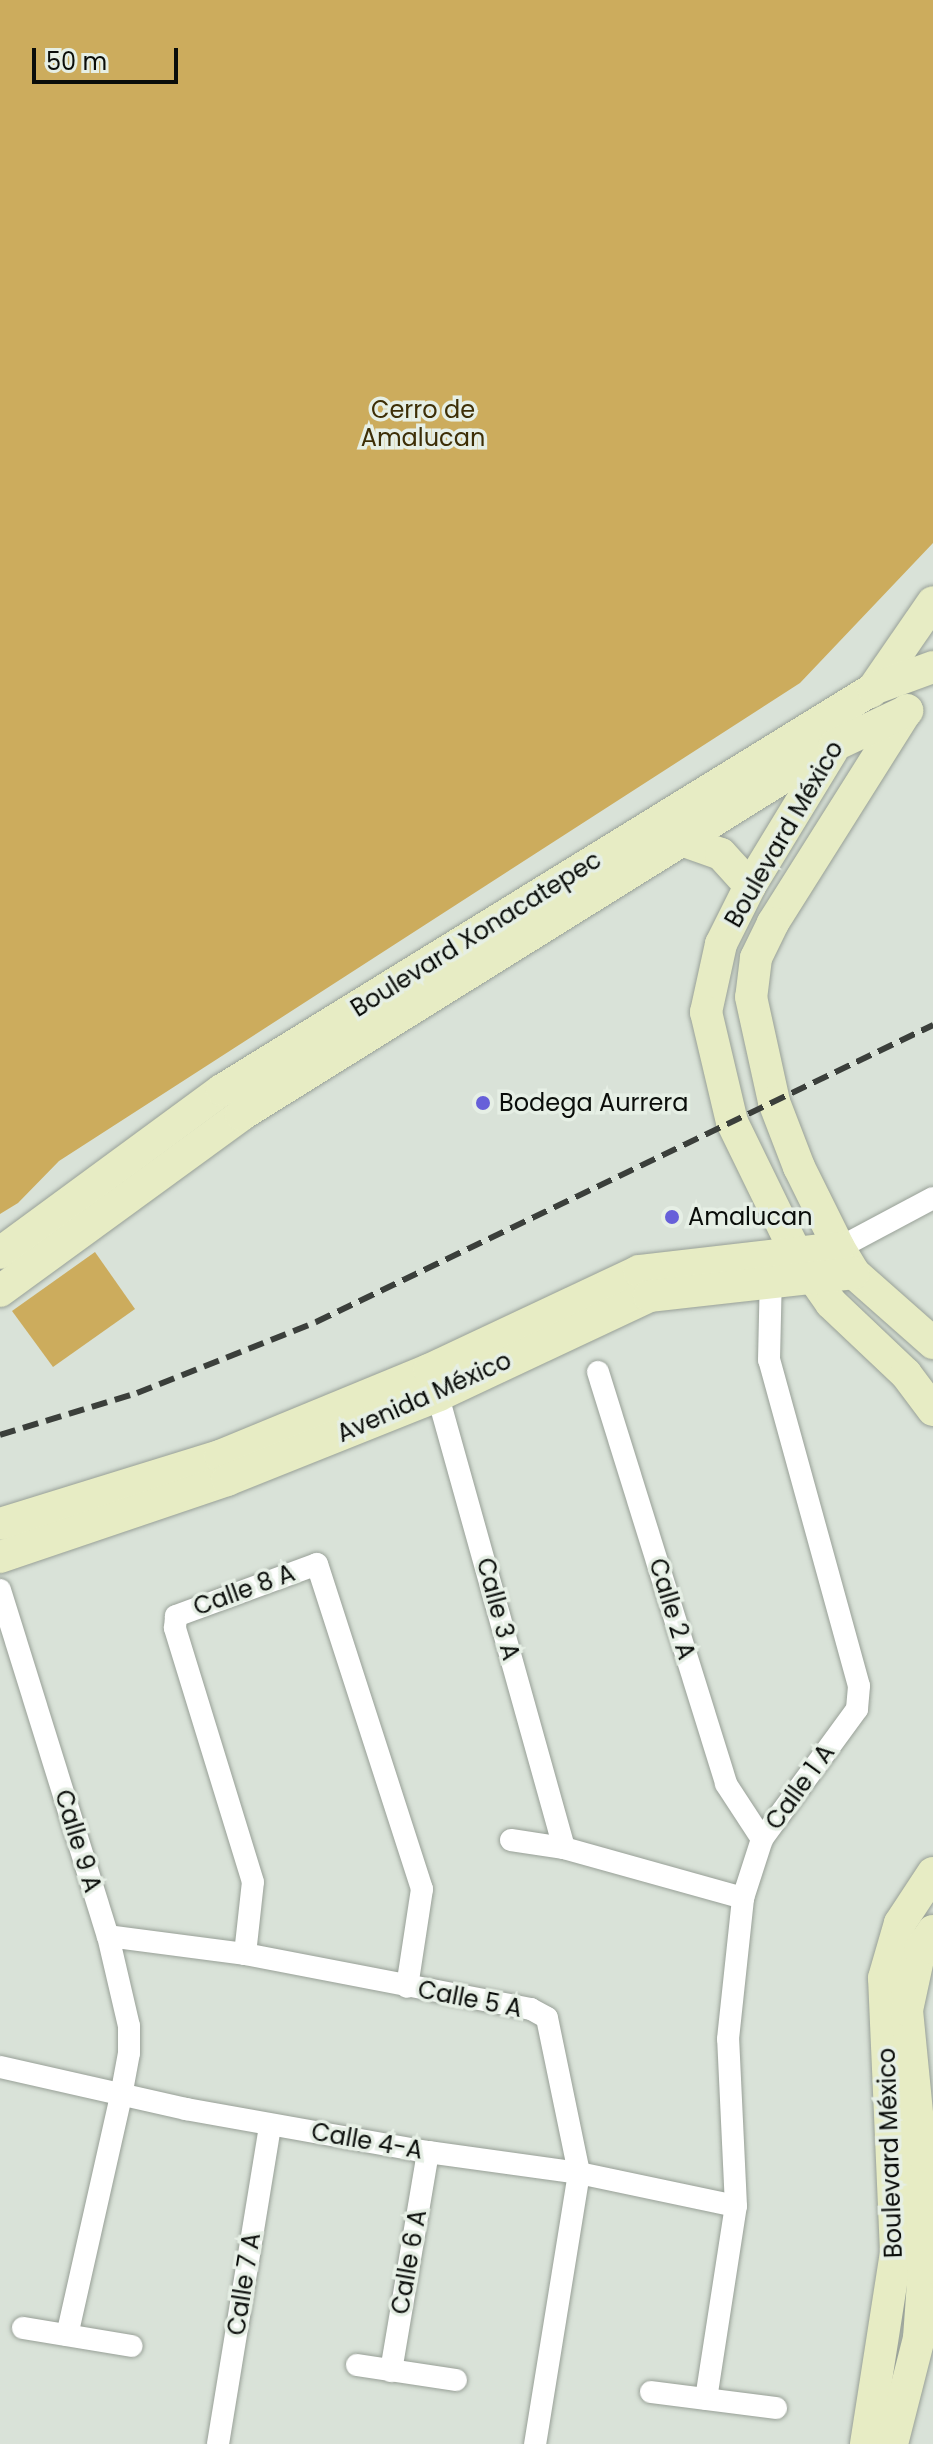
<!DOCTYPE html>
<html>
<head>
<meta charset="utf-8">
<style>
	body { margin:0 }
	#map { position:relative; width:933px; height:2444px; overflow:hidden; background:#d9e2d8; font-family:Poppins,sans-serif }
	div>[style] { position:absolute }
	.green>* { inset:0; background:#ccac5d }
	.roads { filter:drop-shadow(0 0 2px #98a097) drop-shadow(0 0 2px #98a097) }
	.street>* { height:22px; margin:-11px; padding:0 11px; transform-origin:11px; border-radius:11px; background:#fff }
	.secondary>* { height:32px; margin:-16px; padding:0 16px; transform-origin:16px; border-radius:16px; background:#e7ecc4 }
	.rail>* { height:6px; margin-top:-3px; transform-origin:0; background:repeating-linear-gradient(90deg,#3b3f3b 0 16px,transparent 0 24px) }
	.dots>* { width:22px; height:22px; translate:-50% -50%; box-sizing:border-box; border:4px solid #e6efe5; border-radius:50% }
	span { translate:-50% -50%; white-space:nowrap; text-align:center; line-height:1.15; -webkit-text-stroke:7px #e6efe5; paint-order:stroke }
	.park-label { font-size:24px; color:#3d2e06 }
	.street-label { font-size:24px; color:#0a0d0a }
	.poi-label { font-size:24px; color:#0a0d0a }
	.left { translate:0 -50%; text-align:left }
	.scale { position:absolute; left:32px; top:48px; width:146px; height:36px; box-sizing:border-box; border:4px solid #0a0d0a; border-top:0; padding-left:10px; font-size:24px; line-height:28px; white-space:nowrap; color:#0a0d0a; -webkit-text-stroke:6px #e6efe5; paint-order:stroke }
</style>
</head>
<body>
<div id="map">
	<div class="green">
		<i style="clip-path:polygon(0 0,933px 0,933px 543px,800px 683px,59px 1161px,18px 1203px,0 1214px)"></i>
		<i style="clip-path:polygon(95px 1252px,135px 1309px,53px 1367px,12px 1311px)"></i>
	</div>
	<div class="roads">
		<div class="street">
			<i style="left:839px;top:1248px;width:106px;rotate:-28deg"></i>
			<i style="left:598px;top:1372px;width:431px;rotate:72.7deg"></i>
			<i style="left:726px;top:1784px;width:66px;rotate:56.8deg"></i>
			<i style="left:434px;top:1382px;width:484px;rotate:74.4deg"></i>
			<i style="left:0;top:1590px;width:362px;rotate:72.7deg"></i>
			<i style="left:108px;top:1936px;width:92px;rotate:76.9deg"></i>
			<i style="left:129px;top:2026px;width:27px;rotate:90deg"></i>
			<i style="left:129px;top:2053px;width:44px;rotate:100.5deg"></i>
			<i style="left:121px;top:2096px;width:245px;rotate:102.7deg"></i>
			<i style="left:511px;top:1840px;width:54px;rotate:8.6deg"></i>
			<i style="left:564px;top:1848px;width:186px;rotate:15.6deg"></i>
			<i style="left:108px;top:1936px;width:138px;rotate:7.5deg"></i>
			<i style="left:245px;top:1954px;width:291px;rotate:10.9deg"></i>
			<i style="left:531px;top:2009px;width:18px;rotate:29deg"></i>
			<i style="left:547px;top:2018px;width:158px;rotate:78.3deg"></i>
			<i style="left:579px;top:2173px;width:275px;rotate:99.2deg"></i>
			<i style="left:245px;top:1954px;width:72px;rotate:-83.7deg"></i>
			<i style="left:253px;top:1882px;width:266px;rotate:-107.1deg"></i>
			<i style="left:175px;top:1628px;width:12px;rotate:-85deg"></i>
			<i style="left:176px;top:1616px;width:150px;rotate:-20.2deg"></i>
			<i style="left:317px;top:1564px;width:342px;rotate:72.1deg"></i>
			<i style="left:422px;top:1889px;width:99px;rotate:98.7deg"></i>
			<i style="left:0;top:2067px;width:191px;rotate:12.7deg"></i>
			<i style="left:186px;top:2109px;width:246px;rotate:10.1deg"></i>
			<i style="left:428px;top:2152px;width:152px;rotate:7.9deg"></i>
			<i style="left:579px;top:2173px;width:160px;rotate:11.9deg"></i>
			<i style="left:23px;top:2328px;width:110px;rotate:9.4deg"></i>
			<i style="left:357px;top:2365px;width:100px;rotate:8.6deg"></i>
			<i style="left:391px;top:2371px;width:222px;rotate:-80.4deg"></i>
			<i style="left:651px;top:2392px;width:126px;rotate:7.3deg"></i>
			<i style="left:706px;top:2399px;width:195px;rotate:-81.2deg"></i>
			<i style="left:736px;top:2206px;width:167px;rotate:-92.7deg"></i>
			<i style="left:728px;top:2039px;width:142px;rotate:-83.9deg"></i>
			<i style="left:743px;top:1898px;width:62px;rotate:-72.1deg"></i>
			<i style="left:762px;top:1839px;width:161px;rotate:-53.8deg"></i>
			<i style="left:857px;top:1709px;width:23px;rotate:-85deg"></i>
			<i style="left:859px;top:1686px;width:338px;rotate:-105.4deg"></i>
			<i style="left:769px;top:1360px;width:90px;rotate:-88.7deg"></i>
			<i style="left:218px;top:2444px;width:323px;rotate:-80.7deg"></i>
		</div>
		<div class="secondary">
			<i style="left:871px;top:692px;width:109px;rotate:-55.4deg"></i>
			<i style="left:907px;top:710px;width:252px;rotate:122.2deg"></i>
			<i style="left:773px;top:923px;width:39px;rotate:116deg"></i>
			<i style="left:756px;top:958px;width:39px;rotate:97deg"></i>
			<i style="left:751px;top:997px;width:107px;rotate:77.6deg"></i>
			<i style="left:774px;top:1102px;width:70px;rotate:69deg"></i>
			<i style="left:799px;top:1167px;width:90px;rotate:63.7deg"></i>
			<i style="left:839px;top:1248px;width:29px;rotate:59deg"></i>
			<i style="left:854px;top:1273px;width:106px;rotate:41.5deg"></i>
			<i style="left:832px;top:751px;width:158px;rotate:121.3deg"></i>
			<i style="left:750px;top:886px;width:65px;rotate:116.6deg"></i>
			<i style="left:721px;top:944px;width:70px;rotate:102.4deg"></i>
			<i style="left:706px;top:1012px;width:113px;rotate:76.7deg"></i>
			<i style="left:732px;top:1122px;width:146px;rotate:64deg"></i>
			<i style="left:796px;top:1253px;width:61px;rotate:55deg"></i>
			<i style="left:831px;top:1303px;width:103px;rotate:43.4deg"></i>
			<i style="left:906px;top:1374px;width:45px;rotate:53.1deg"></i>
			<i style="left:681px;top:840px;width:42px;rotate:19.3deg"></i>
			<i style="left:721px;top:854px;width:43px;rotate:47.8deg"></i>
			<i style="left:0;top:1253px;width:275px;rotate:-36.3deg"></i>
			<i style="left:222px;top:1090px;width:765px;rotate:-31.63deg"></i>
			<i style="left:873px;top:689px;width:64px;rotate:-20.1deg"></i>
			<i style="left:0;top:1291px;width:298px;rotate:-36.1deg"></i>
			<i style="left:241px;top:1115px;width:700px;rotate:-31.92deg"></i>
			<i style="left:835px;top:745px;width:80px;rotate:-25.3deg"></i>
			<i style="left:0;top:1524px;width:230px;rotate:-17.2deg"></i>
			<i style="left:220px;top:1456px;width:226px;rotate:-22.4deg"></i>
			<i style="left:429px;top:1370px;width:232px;rotate:-25.2deg"></i>
			<i style="left:639px;top:1271px;width:201px;rotate:-6.6deg"></i>
			<i style="left:0;top:1557px;width:240px;rotate:-18.7deg"></i>
			<i style="left:227px;top:1480px;width:228px;rotate:-21.8deg"></i>
			<i style="left:439px;top:1395px;width:232px;rotate:-25.2deg"></i>
			<i style="left:649px;top:1296px;width:206px;rotate:-6.4deg"></i>
			<i style="left:866px;top:2444px;width:194px;rotate:-81.1deg"></i>
			<i style="left:896px;top:2252px;width:274px;rotate:-92.5deg"></i>
			<i style="left:884px;top:1978px;width:57px;rotate:-73.8deg"></i>
			<i style="left:900px;top:1923px;width:60px;rotate:-56.6deg"></i>
			<i style="left:892px;top:2444px;width:109px;rotate:-75.7deg"></i>
			<i style="left:919px;top:2338px;width:69px;rotate:-85.9deg"></i>
			<i style="left:924px;top:2269px;width:116px;rotate:-91.5deg"></i>
			<i style="left:921px;top:2153px;width:144px;rotate:-95.6deg"></i>
			<i style="left:907px;top:2010px;width:61px;rotate:-77.8deg"></i>
			<i style="left:920px;top:1950px;width:23px;rotate:-56deg"></i>
		</div>
	</div>
	<div class="rail">
		<i style="left:0;top:1435px;width:143px;rotate:-17deg"></i>
		<i style="left:137px;top:1393px;width:193px;rotate:-21.6deg"></i>
		<i style="left:316px;top:1322px;width:685px;rotate:-25.7deg"></i>
	</div>
	<div class="dots">
		<i style="left:483px;top:1103px;background:#6760d9"></i>
		<i style="left:672px;top:1217px;background:#6760d9"></i>
	</div>
	<div class="park-label">
		<span style="left:423px;top:424px">Cerro de<br>Amalucan</span>
	</div>
	<div class="street-label">
		<span style="left:784px;top:834px;rotate:-60deg">Boulevard México</span>
		<span style="left:476px;top:934px;rotate:-32deg">Boulevard Xonacatepec</span>
		<span style="left:424px;top:1397px;rotate:-24deg">Avenida México</span>
		<span style="left:244px;top:1590px;rotate:-20deg">Calle 8 A</span>
		<span style="left:498px;top:1609px;rotate:75deg">Calle 3 A</span>
		<span style="left:672px;top:1609px;rotate:73deg">Calle 2 A</span>
		<span style="left:800px;top:1787px;rotate:-54deg">Calle 1 A</span>
		<span style="left:78px;top:1841px;rotate:73deg">Calle 9 A</span>
		<span style="left:470px;top:1999px;rotate:11deg">Calle 5 A</span>
		<span style="left:367px;top:2141px;rotate:10deg">Calle 4-A</span>
		<span style="left:890px;top:2153px;rotate:-92deg">Boulevard México</span>
		<span style="left:409px;top:2262px;rotate:-80deg">Calle 6 A</span>
		<span style="left:244px;top:2284px;rotate:-81deg">Calle 7 A</span>
	</div>
	<div class="poi-label">
		<span class="left" style="left:499px;top:1103px">Bodega Aurrera</span>
		<span class="left" style="left:688px;top:1217px">Amalucan</span>
	</div>
	<div class="scale">50 m</div>
</div>
</body>
</html>
